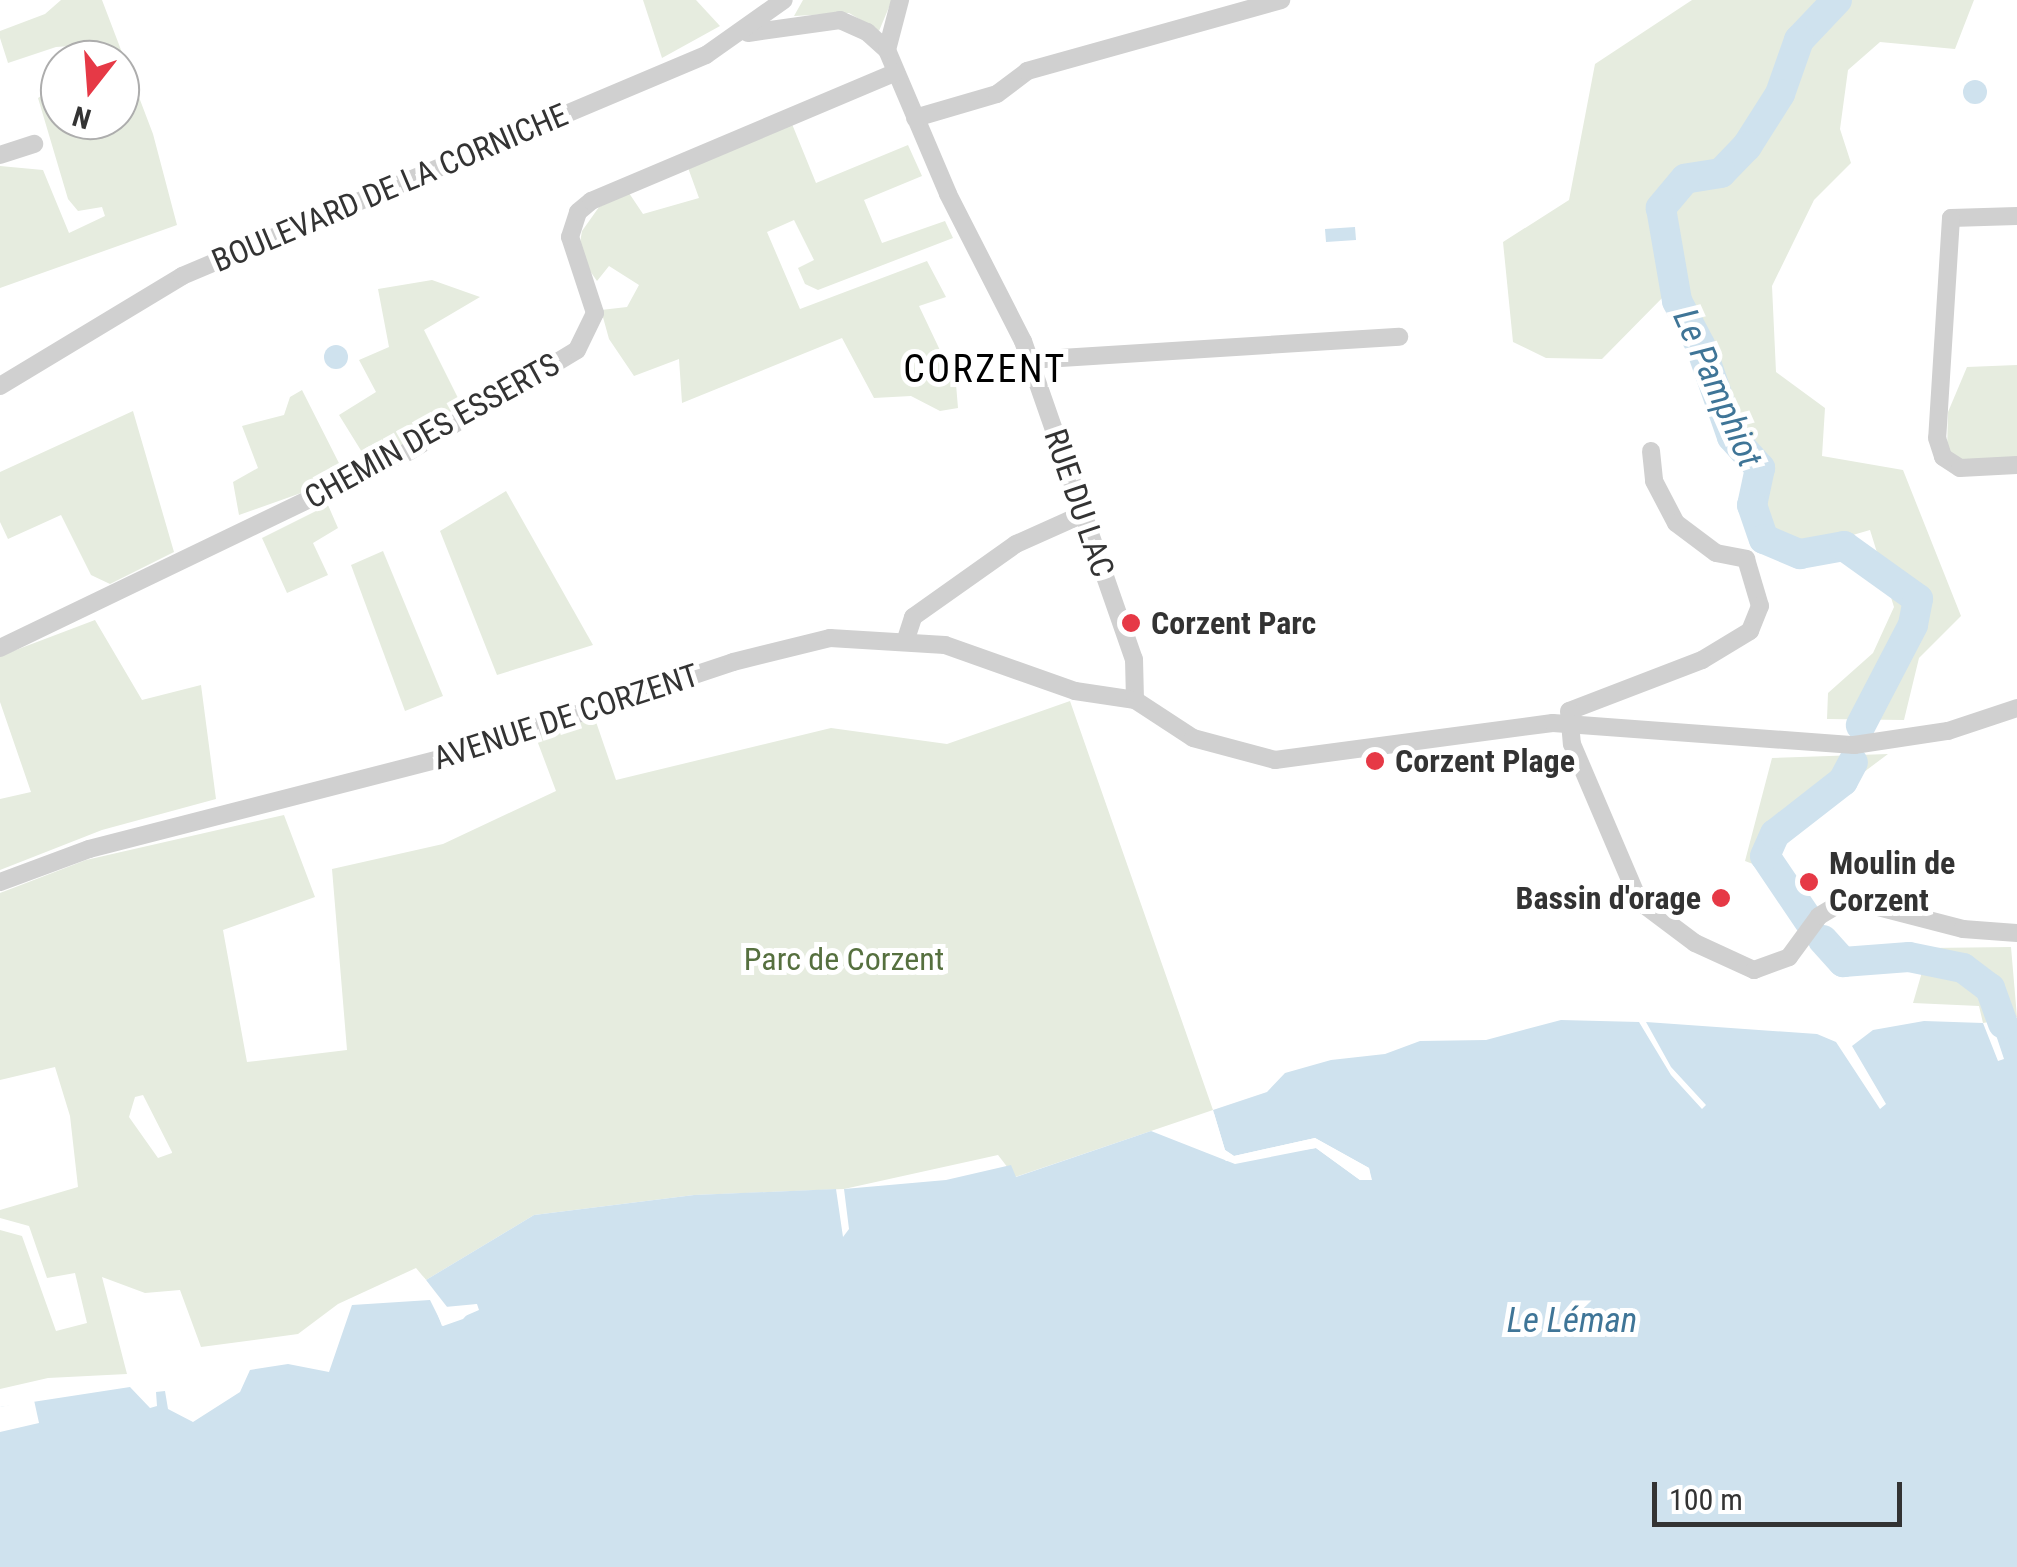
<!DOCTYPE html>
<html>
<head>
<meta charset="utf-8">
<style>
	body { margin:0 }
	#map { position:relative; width:2017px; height:1567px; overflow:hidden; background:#fff; font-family:"Roboto Condensed",sans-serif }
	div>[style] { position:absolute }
	.green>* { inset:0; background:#e6ecdf }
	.water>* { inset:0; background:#cfe2ee }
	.round { border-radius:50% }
	.pier>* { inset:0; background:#fff }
	.river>* { height:30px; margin:-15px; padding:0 15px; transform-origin:15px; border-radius:15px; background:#cfe2ee }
	.minor>* { height:18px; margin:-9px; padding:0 9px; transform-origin:9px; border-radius:9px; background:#d0d0d0 }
	.dots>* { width:28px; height:28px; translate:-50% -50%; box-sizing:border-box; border:5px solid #fff; border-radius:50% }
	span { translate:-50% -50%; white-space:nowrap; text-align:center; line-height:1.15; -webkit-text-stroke:10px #fff; paint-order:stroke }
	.street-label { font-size:32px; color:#333 }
	.poi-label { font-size:32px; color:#333; font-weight:700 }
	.left { translate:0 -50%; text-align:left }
	.right { translate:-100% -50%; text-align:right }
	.park-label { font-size:32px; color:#56703f }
	.water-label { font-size:35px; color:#3f7597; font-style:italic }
	.quarter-label { font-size:38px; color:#000; letter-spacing:2.5px }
	.north { position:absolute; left:40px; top:40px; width:100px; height:100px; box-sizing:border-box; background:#fff; border:2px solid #adadad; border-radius:50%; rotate:197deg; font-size:28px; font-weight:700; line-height:40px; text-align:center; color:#333 }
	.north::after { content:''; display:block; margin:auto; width:35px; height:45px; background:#e63946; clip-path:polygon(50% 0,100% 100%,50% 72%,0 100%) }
	.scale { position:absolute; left:1652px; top:1482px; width:250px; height:45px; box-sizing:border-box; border:5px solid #333; border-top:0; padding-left:12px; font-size:30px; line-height:35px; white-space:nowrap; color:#333; -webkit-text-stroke:8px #fff; paint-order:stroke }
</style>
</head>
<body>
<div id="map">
	<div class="green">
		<i style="clip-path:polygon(61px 0,102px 0,153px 134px,177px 225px,0 288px,0 166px,43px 170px,69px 233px,105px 216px,102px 207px,78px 211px,68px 199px,38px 98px,60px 84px,60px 120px,120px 120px,120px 60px,103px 60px,98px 44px,56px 47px,8px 63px,0 38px,0 31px,45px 14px)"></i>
		<i style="clip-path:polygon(643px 0,696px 0,720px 26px,662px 58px)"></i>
		<i style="clip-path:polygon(803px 0,892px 0,879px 31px,849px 13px,794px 16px)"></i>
		<i style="clip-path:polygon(1692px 0,1974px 0,1955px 49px,1880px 42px,1848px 70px,1840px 129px,1851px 163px,1814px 200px,1772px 286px,1776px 372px,1825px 408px,1822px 456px,1903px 470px,1961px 616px,1919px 658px,1904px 720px,1827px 719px,1828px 693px,1873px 653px,1894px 607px,1870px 530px,1815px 546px,1770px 533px,1668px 292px,1602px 359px,1546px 358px,1513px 342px,1503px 242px,1569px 200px,1595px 64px)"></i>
		<i style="clip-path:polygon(792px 124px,816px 183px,908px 145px,922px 176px,864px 200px,882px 243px,945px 221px,953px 238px,818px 290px,805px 284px,798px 268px,814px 260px,794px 220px,767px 232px,800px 309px,927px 261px,946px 297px,919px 306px,956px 384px,958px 408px,940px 411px,911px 396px,874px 398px,842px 338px,682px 403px,679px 359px,634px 376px,609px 339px,601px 310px,627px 307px,639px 285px,609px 266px,597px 281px,578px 254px,582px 231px,599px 207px,629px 193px,643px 214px,699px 198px,687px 165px)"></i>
		<i style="clip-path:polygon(432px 280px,480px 297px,424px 330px,461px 404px,406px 444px,365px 457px,339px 415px,376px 392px,359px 360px,389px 347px,378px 289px)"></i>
		<i style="clip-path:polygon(2017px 365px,2017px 458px,1958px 460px,1947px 451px,1948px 412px,1967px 367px)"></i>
		<i style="clip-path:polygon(302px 390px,346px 477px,239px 515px,233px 482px,258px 468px,242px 426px,284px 415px,290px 397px)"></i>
		<i style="clip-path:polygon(133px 411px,174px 552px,110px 584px,91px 575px,61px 515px,8px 539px,0 522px,0 472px)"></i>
		<i style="clip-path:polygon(506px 491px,593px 645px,497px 675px,440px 531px)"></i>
		<i style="clip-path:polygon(328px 505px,338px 528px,313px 543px,328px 575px,287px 593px,262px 538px)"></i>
		<i style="clip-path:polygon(383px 551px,443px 696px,405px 711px,351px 565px)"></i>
		<i style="clip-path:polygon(95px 620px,142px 700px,201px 685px,216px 799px,102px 830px,0 870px,0 799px,31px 792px,0 702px,0 656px)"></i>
		<i style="clip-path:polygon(evenodd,1070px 701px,1213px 1110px,1015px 1177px,998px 1155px,844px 1189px,694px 1195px,534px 1215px,426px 1280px,416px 1268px,338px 1304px,298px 1334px,201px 1347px,180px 1290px,145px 1293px,102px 1277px,127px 1374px,48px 1378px,0 1389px,0 1230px,22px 1236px,56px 1331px,87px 1323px,75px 1273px,47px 1278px,29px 1226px,0 1218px,0 1210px,78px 1187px,70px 1116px,55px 1067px,0 1080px,0 893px,86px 860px,284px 815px,315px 897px,223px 930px,247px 1062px,347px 1050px,332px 869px,443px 844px,556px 791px,535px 735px,594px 716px,616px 780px,831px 728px,947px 744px,1070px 701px,143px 1095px,172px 1152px,172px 1153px,158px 1158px,129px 1117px,135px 1097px,143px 1095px)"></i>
		<i style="clip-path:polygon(1888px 754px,1804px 817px,1778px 848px,1816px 915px,1806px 931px,1766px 869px,1745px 861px,1772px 758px)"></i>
		<i style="clip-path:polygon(2011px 947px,2017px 1017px,1983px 1023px,1979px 1006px,1913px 1003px,1929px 948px)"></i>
	</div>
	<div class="water">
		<i class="round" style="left:1963px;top:80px;width:24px;height:24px"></i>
		<i style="clip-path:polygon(1355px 227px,1356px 240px,1326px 242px,1325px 229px)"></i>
		<i class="round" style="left:324px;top:345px;width:24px;height:24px"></i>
		<i style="clip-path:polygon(1561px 1020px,1639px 1022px,1671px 1075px,1702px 1109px,1706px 1105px,1671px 1067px,1646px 1022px,1817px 1034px,1836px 1042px,1880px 1109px,1886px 1104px,1852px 1046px,1873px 1030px,1924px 1021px,1983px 1023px,1998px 1061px,2004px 1059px,1992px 1023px,2017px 1025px,2017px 1567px,0 1567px,0 1407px,130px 1387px,150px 1408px,157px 1406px,156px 1392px,165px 1391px,168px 1409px,193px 1422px,240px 1392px,250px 1370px,288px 1364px,329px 1372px,352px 1305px,430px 1300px,443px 1326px,463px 1319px,477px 1304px,451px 1312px,426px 1280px,534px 1215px,694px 1195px,836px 1189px,843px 1237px,849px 1229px,844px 1189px,946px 1180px,1011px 1165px,1016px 1177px,1151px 1131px,1235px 1164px,1316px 1148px,1360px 1180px,1371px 1180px,1369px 1168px,1315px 1138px,1234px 1156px,1225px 1150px,1213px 1110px,1267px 1092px,1285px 1073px,1331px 1060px,1385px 1054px,1420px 1041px,1486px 1040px)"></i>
	</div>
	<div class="pier">
		<i style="clip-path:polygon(1213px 1110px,1225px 1150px,1234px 1156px,1315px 1138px,1369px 1168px,1372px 1180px,1360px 1180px,1316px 1148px,1226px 1161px,1215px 1148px,1220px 1150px)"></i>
		<i style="clip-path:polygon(423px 1276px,445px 1307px,477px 1304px,479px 1310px,442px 1326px)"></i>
		<i style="clip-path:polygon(34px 1400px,39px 1423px,0 1432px,0 1407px)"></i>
	</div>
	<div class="river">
		<i style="left:1837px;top:0;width:55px;rotate:133.5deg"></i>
		<i style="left:1799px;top:40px;width:57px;rotate:109.4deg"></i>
		<i style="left:1780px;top:94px;width:62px;rotate:122.4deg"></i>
		<i style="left:1747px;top:146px;width:37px;rotate:134deg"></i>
		<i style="left:1721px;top:173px;width:36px;rotate:171deg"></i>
		<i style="left:1685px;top:179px;width:38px;rotate:130deg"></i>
		<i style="left:1661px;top:208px;width:94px;rotate:80.2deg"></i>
		<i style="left:1677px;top:301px;width:50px;rotate:62.4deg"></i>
		<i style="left:1700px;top:345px;width:97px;rotate:70.8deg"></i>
		<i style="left:1732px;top:437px;width:42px;rotate:47.9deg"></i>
		<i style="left:1760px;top:468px;width:38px;rotate:102deg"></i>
		<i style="left:1752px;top:505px;width:36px;rotate:71deg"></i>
		<i style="left:1764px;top:539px;width:39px;rotate:23deg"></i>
		<i style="left:1800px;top:554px;width:45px;rotate:-10.3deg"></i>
		<i style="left:1844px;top:546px;width:91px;rotate:35.6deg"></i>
		<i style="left:1918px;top:599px;width:26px;rotate:101deg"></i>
		<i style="left:1913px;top:625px;width:113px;rotate:117.5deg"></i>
		<i style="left:1809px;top:921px;width:78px;rotate:-124.1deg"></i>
		<i style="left:1765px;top:856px;width:24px;rotate:-66deg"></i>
		<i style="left:1775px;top:834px;width:86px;rotate:-37.9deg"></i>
		<i style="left:1843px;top:781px;width:21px;rotate:-62deg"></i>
		<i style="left:1823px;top:940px;width:30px;rotate:48deg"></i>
		<i style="left:1843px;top:962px;width:66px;rotate:-4.3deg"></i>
		<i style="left:1909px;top:957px;width:55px;rotate:11.5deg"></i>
		<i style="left:1963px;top:968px;width:34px;rotate:37deg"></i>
		<i style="left:1990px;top:988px;width:38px;rotate:70deg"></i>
	</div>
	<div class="minor">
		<i style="left:748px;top:33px;width:93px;rotate:-8deg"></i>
		<i style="left:840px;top:20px;width:30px;rotate:24deg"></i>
		<i style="left:867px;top:32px;width:27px;rotate:42deg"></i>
		<i style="left:887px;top:50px;width:156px;rotate:67deg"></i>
		<i style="left:948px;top:194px;width:165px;rotate:63deg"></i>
		<i style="left:1023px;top:341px;width:337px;rotate:70.8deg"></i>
		<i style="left:1134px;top:659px;width:41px;rotate:88.6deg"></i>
		<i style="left:887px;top:50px;width:52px;rotate:-75.4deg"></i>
		<i style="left:915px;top:118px;width:85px;rotate:-16.3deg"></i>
		<i style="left:997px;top:94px;width:38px;rotate:-37deg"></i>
		<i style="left:1027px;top:71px;width:264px;rotate:-15.6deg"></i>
		<i style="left:0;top:155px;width:36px;rotate:-18deg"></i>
		<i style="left:2017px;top:216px;width:66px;rotate:178.3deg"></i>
		<i style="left:1951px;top:218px;width:220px;rotate:93.6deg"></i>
		<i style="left:1937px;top:438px;width:20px;rotate:72deg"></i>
		<i style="left:1943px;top:457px;width:20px;rotate:33deg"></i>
		<i style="left:1960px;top:468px;width:57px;rotate:-3deg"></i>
		<i style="left:1029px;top:360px;width:371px;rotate:-3.6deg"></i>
		<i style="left:0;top:386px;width:213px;rotate:-31.1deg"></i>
		<i style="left:182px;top:276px;width:569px;rotate:-22.87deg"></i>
		<i style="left:706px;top:55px;width:95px;rotate:-35.2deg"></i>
		<i style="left:1651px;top:451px;width:30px;rotate:84deg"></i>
		<i style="left:1654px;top:481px;width:47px;rotate:62.4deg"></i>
		<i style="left:1676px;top:523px;width:50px;rotate:36.9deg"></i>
		<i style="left:1716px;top:553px;width:31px;rotate:11deg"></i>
		<i style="left:1746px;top:559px;width:49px;rotate:73.4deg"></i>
		<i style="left:1760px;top:606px;width:27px;rotate:112deg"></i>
		<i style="left:1750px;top:631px;width:56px;rotate:148.9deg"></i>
		<i style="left:1702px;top:660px;width:142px;rotate:159deg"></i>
		<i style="left:1569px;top:711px;width:33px;rotate:85deg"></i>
		<i style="left:1572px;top:744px;width:171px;rotate:66.9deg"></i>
		<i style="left:1639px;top:901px;width:70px;rotate:36.9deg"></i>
		<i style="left:1695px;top:943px;width:65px;rotate:24.6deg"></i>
		<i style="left:1754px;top:970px;width:37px;rotate:-20deg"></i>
		<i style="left:1789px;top:957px;width:51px;rotate:-53.8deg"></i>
		<i style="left:1819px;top:916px;width:33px;rotate:-31deg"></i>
		<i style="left:1847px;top:899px;width:120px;rotate:14.5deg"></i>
		<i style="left:1963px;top:929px;width:54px;rotate:4.2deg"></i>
		<i style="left:906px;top:639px;width:23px;rotate:-72deg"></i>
		<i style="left:913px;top:617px;width:126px;rotate:-35.3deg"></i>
		<i style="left:1016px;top:544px;width:73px;rotate:-24.1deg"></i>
		<i style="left:0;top:648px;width:453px;rotate:-25.7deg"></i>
		<i style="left:408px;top:452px;width:197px;rotate:-31.1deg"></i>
		<i style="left:577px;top:350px;width:41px;rotate:-64.1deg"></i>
		<i style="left:595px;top:313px;width:80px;rotate:-108.2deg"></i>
		<i style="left:570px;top:237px;width:26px;rotate:-72deg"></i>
		<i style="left:578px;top:212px;width:17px;rotate:-40deg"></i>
		<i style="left:591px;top:201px;width:331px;rotate:-22.9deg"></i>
		<i style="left:0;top:882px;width:95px;rotate:-20.3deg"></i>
		<i style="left:89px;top:849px;width:371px;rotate:-14.4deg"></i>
		<i style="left:448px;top:757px;width:300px;rotate:-18.4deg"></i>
		<i style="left:733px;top:662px;width:100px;rotate:-13.9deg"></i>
		<i style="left:830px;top:638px;width:115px;rotate:3.5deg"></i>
		<i style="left:945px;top:645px;width:138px;rotate:19.5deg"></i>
		<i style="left:1075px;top:691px;width:61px;rotate:8.5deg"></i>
		<i style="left:1135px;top:700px;width:69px;rotate:33.2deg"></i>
		<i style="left:1193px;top:738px;width:85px;rotate:15deg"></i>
		<i style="left:1275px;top:760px;width:280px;rotate:-7.6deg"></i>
		<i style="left:1553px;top:723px;width:302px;rotate:4.2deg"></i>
		<i style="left:1854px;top:745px;width:95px;rotate:-8.5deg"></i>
		<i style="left:1948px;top:731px;width:73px;rotate:-18.4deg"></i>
	</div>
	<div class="dots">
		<i style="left:1131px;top:623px;background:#e63946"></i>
		<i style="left:1375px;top:761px;background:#e63946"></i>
		<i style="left:1809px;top:882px;background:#e63946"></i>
		<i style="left:1721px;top:898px;background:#e63946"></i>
	</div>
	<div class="street-label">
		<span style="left:390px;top:188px;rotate:-23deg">BOULEVARD DE LA CORNICHE</span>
		<span style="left:432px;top:431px;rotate:-29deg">CHEMIN DES ESSERTS</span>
		<span style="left:1079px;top:503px;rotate:71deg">RUE DU LAC</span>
		<span style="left:566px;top:717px;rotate:-18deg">AVENUE DE CORZENT</span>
	</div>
	<div class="poi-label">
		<span class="left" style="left:1151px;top:623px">Corzent Parc</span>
		<span class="left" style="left:1395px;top:761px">Corzent Plage</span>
		<span class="left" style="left:1829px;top:882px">Moulin de<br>Corzent</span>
		<span class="right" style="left:1701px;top:898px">Bassin d'orage</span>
	</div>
	<div class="park-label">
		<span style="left:844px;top:959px">Parc de Corzent</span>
	</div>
	<div class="water-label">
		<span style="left:1717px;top:388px;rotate:66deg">Le Pamphiot</span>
		<span style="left:1572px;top:1321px">Le Léman</span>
	</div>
	<div class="quarter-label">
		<span style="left:985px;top:370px">CORZENT</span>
	</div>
	<div class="north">N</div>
	<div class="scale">100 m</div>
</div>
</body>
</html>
